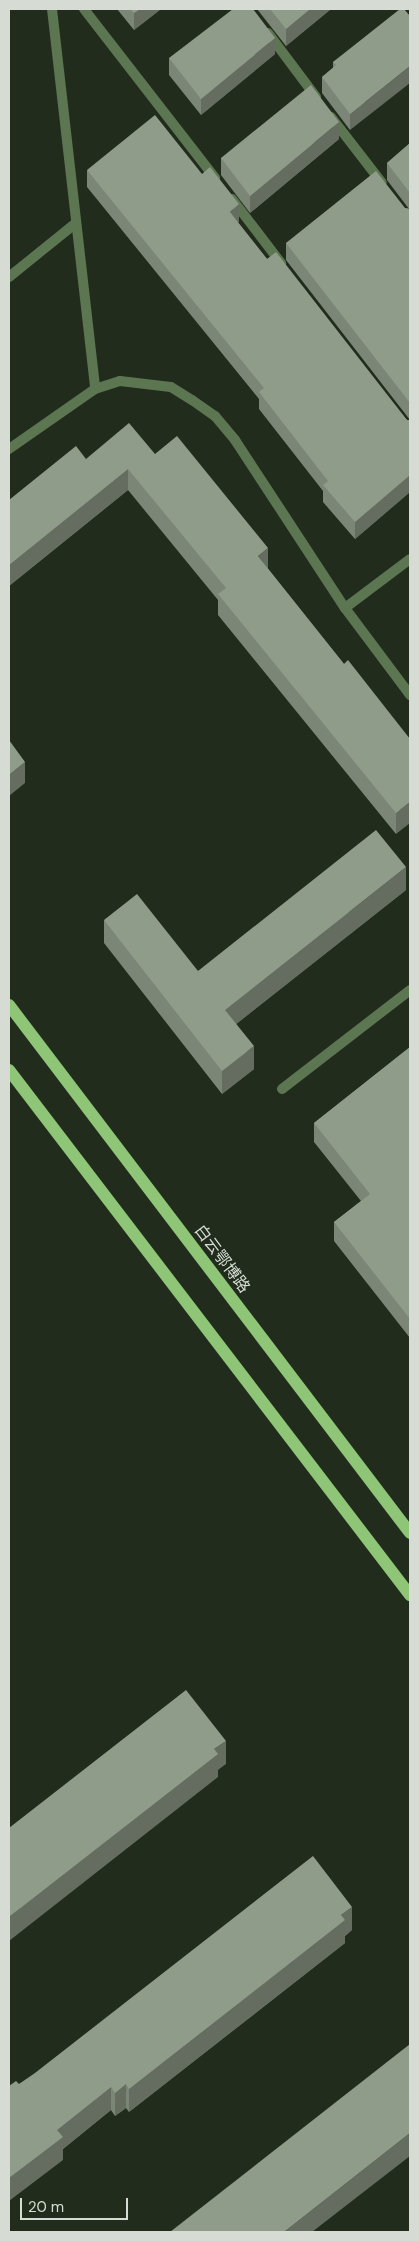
<!DOCTYPE html>
<html>
<head>
<meta charset="utf-8">
<style>
	body { margin:0 }
	#map { position:relative; width:419px; height:2241px; overflow:hidden; background:#212c1d; font-family:"DM Sans","Noto Sans SC",sans-serif }
	div>[style] { position:absolute }
	.service>* { height:10px; margin:-5px; padding:0 5px; transform-origin:5px; border-radius:5px; background:#5c7651 }
	.minor>* { height:10px; margin:-5px; padding:0 5px; transform-origin:5px; border-radius:5px; background:#5c7651 }
	.primary>* { height:12px; margin:-6px; padding:0 6px; transform-origin:6px; border-radius:6px; background:#8fc576 }
	.wall>* { inset:0; background:#7b8676 }
	.shaded-wall>* { inset:0; background:#646d60 }
	.building>* { inset:0; background:#8f9c89 }
	span { translate:-50% -50%; white-space:nowrap; text-align:center; line-height:1.15; -webkit-text-stroke:5px #212c1d; paint-order:stroke }
	.street-label { font-size:16px; color:#d6dcd3 }
	.frame { position:absolute; inset:0; border:10px solid #d6dcd3; pointer-events:none }
	.scale { position:absolute; left:20px; top:2198px; width:108px; height:22px; box-sizing:border-box; border:2px solid #d6dcd3; border-top:0; padding-left:6px; font-size:15px; line-height:18px; white-space:nowrap; color:#d6dcd3; -webkit-text-stroke:4px #212c1d; paint-order:stroke }
</style>
</head>
<body>
<div id="map">
	<div class="service">
		<i style="left:84px;top:9px;width:214px;rotate:52.2deg"></i>
		<i style="left:268px;top:33px;width:80px;rotate:53.1deg"></i>
		<i style="left:331px;top:117px;width:83px;rotate:52.3deg"></i>
		<i style="left:232px;top:199px;width:81px;rotate:52.6deg"></i>
		<i style="left:9px;top:277px;width:86px;rotate:-38.9deg"></i>
	</div>
	<div class="minor">
		<i style="left:52px;top:9px;width:382px;rotate:83.5deg"></i>
		<i style="left:9px;top:449px;width:105px;rotate:-34.9deg"></i>
		<i style="left:95px;top:389px;width:26px;rotate:-18deg"></i>
		<i style="left:120px;top:381px;width:51px;rotate:6.7deg"></i>
		<i style="left:171px;top:387px;width:25px;rotate:32deg"></i>
		<i style="left:192px;top:400px;width:28px;rotate:35deg"></i>
		<i style="left:215px;top:416px;width:31px;rotate:50deg"></i>
		<i style="left:235px;top:440px;width:201px;rotate:56.8deg"></i>
		<i style="left:345px;top:608px;width:109px;rotate:53.2deg"></i>
		<i style="left:345px;top:608px;width:81px;rotate:-37deg"></i>
		<i style="left:282px;top:1089px;width:162px;rotate:-37.7deg"></i>
	</div>
	<div class="primary">
		<i style="left:9px;top:1005px;width:663px;rotate:52.78deg"></i>
		<i style="left:9px;top:1070px;width:661px;rotate:52.63deg"></i>
	</div>
	<div class="wall">
		<i style="clip-path:polygon(117px 9px,161px 9px,134px 30px)"></i>
		<i style="clip-path:polygon(257px 9px,331px 9px,286px 46px)"></i>
		<i style="clip-path:polygon(410px 16px,350px 130px,322px 93px,322px 77px,333px 68px,333px 62px)"></i>
		<i style="clip-path:polygon(275px 54px,201px 115px,169px 75px,169px 58px)"></i>
		<i style="clip-path:polygon(339px 139px,250px 213px,221px 175px,221px 158px)"></i>
		<i style="clip-path:polygon(410px 143px,410px 492px,355px 539px,323px 502px,323px 491px,259px 409px,259px 399px,87px 187px,87px 170px,239px 221px,238px 223px,267px 259px,407px 420px,410px 420px,286px 260px,286px 243px,405px 208px,409px 209px,387px 180px,387px 163px)"></i>
		<i style="clip-path:polygon(155px 454px,268px 569px,344px 664px,410px 739px,396px 834px,218px 615px,218px 600px,128px 490px,9px 586px,9px 500px,86px 459px)"></i>
		<i style="clip-path:polygon(406px 890px,236px 1024px,254px 1069px,222px 1094px,104px 943px,104px 920px,198px 971px)"></i>
		<i style="clip-path:polygon(410px 1047px,410px 1338px,334px 1241px,334px 1222px,361px 1201px,314px 1142px,314px 1123px)"></i>
		<i style="clip-path:polygon(352px 1930px,345px 1936px,345px 1943px,129px 2112px,126px 2108px,115px 2116px,111px 2110px,63px 2149px,63px 2160px,19px 2084px)"></i>
	</div>
	<div class="shaded-wall">
		<i style="clip-path:polygon(140px 9px,161px 9px,134px 30px,134px 13px)"></i>
		<i style="clip-path:polygon(310px 9px,331px 9px,286px 46px,286px 29px)"></i>
		<i style="clip-path:polygon(275px 38px,275px 54px,201px 115px,201px 99px)"></i>
		<i style="clip-path:polygon(410px 66px,410px 83px,350px 130px,350px 114px)"></i>
		<i style="clip-path:polygon(339px 122px,339px 139px,250px 213px,250px 196px)"></i>
		<i style="clip-path:polygon(239px 204px,239px 221px,230px 229px,230px 212px)"></i>
		<i style="clip-path:polygon(128px 469px,128px 490px,9px 586px,9px 565px)"></i>
		<i style="clip-path:polygon(410px 475px,410px 492px,355px 539px,355px 522px)"></i>
		<i style="clip-path:polygon(268px 548px,268px 569px,258px 556px)"></i>
		<i style="clip-path:polygon(25px 762px,25px 783px,9px 796px,9px 775px)"></i>
		<i style="clip-path:polygon(410px 802px,410px 823px,396px 834px,396px 813px)"></i>
		<i style="clip-path:polygon(406px 867px,406px 890px,225px 1033px,225px 1010px)"></i>
		<i style="clip-path:polygon(254px 1046px,254px 1069px,222px 1094px,222px 1071px)"></i>
		<i style="clip-path:polygon(226px 1741px,226px 1764px,218px 1770px,218px 1777px,9px 1941px,9px 1917px,214px 1749px)"></i>
		<i style="clip-path:polygon(352px 1907px,352px 1930px,345px 1936px,345px 1943px,129px 2112px,129px 2089px,341px 1915px)"></i>
		<i style="clip-path:polygon(126px 2084px,126px 2108px,115px 2116px,115px 2093px)"></i>
		<i style="clip-path:polygon(111px 2087px,111px 2110px,63px 2149px,63px 2160px,9px 2201px,9px 2178px,57px 2130px)"></i>
		<i style="clip-path:polygon(410px 2133px,410px 2156px,312px 2232px,284px 2232px)"></i>
	</div>
	<div class="building">
		<i style="clip-path:polygon(130px 9px,140px 9px,134px 13px)"></i>
		<i style="clip-path:polygon(233px 9px,253px 9px,275px 38px,201px 99px,169px 58px)"></i>
		<i style="clip-path:polygon(270px 9px,310px 9px,286px 29px)"></i>
		<i style="clip-path:polygon(400px 9px,404px 9px,410px 16px,410px 66px,350px 114px,322px 77px,336px 65px,333px 62px)"></i>
		<i style="clip-path:polygon(311px 85px,339px 122px,250px 196px,221px 158px)"></i>
		<i style="clip-path:polygon(155px 115px,202px 174px,210px 167px,239px 204px,230px 212px,267px 259px,276px 252px,407px 420px,410px 420px,410px 475px,355px 522px,323px 485px,328px 481px,259px 392px,264px 388px,87px 170px)"></i>
		<i style="clip-path:polygon(410px 143px,410px 193px,387px 163px)"></i>
		<i style="clip-path:polygon(376px 171px,405px 208px,410px 209px,410px 403px,286px 243px)"></i>
		<i style="clip-path:polygon(129px 423px,155px 454px,177px 436px,268px 548px,258px 556px,344px 664px,348px 660px,410px 739px,410px 802px,396px 813px,218px 594px,226px 588px,128px 469px,9px 565px,9px 500px,76px 446px,86px 459px)"></i>
		<i style="clip-path:polygon(9px 740px,25px 762px,9px 775px)"></i>
		<i style="clip-path:polygon(376px 830px,406px 867px,225px 1010px,254px 1046px,222px 1071px,104px 920px,137px 894px,198px 971px)"></i>
		<i style="clip-path:polygon(410px 1047px,410px 1319px,334px 1222px,370px 1194px,314px 1123px)"></i>
		<i style="clip-path:polygon(186px 1690px,226px 1741px,214px 1749px,218px 1754px,9px 1917px,9px 1828px)"></i>
		<i style="clip-path:polygon(313px 1856px,352px 1907px,341px 1915px,345px 1920px,129px 2089px,126px 2084px,115px 2093px,111px 2087px,57px 2130px,63px 2137px,9px 2178px,9px 2086px,16px 2081px,19px 2084px,35px 2073px)"></i>
		<i style="clip-path:polygon(410px 2044px,410px 2133px,284px 2232px,170px 2232px)"></i>
	</div>
	<div class="street-label">
		<span style="left:222px;top:1259px;rotate:53deg">白云鄂博路</span>
	</div>
	<div class="frame"></div>
	<div class="scale">20 m</div>
</div>
</body>
</html>
